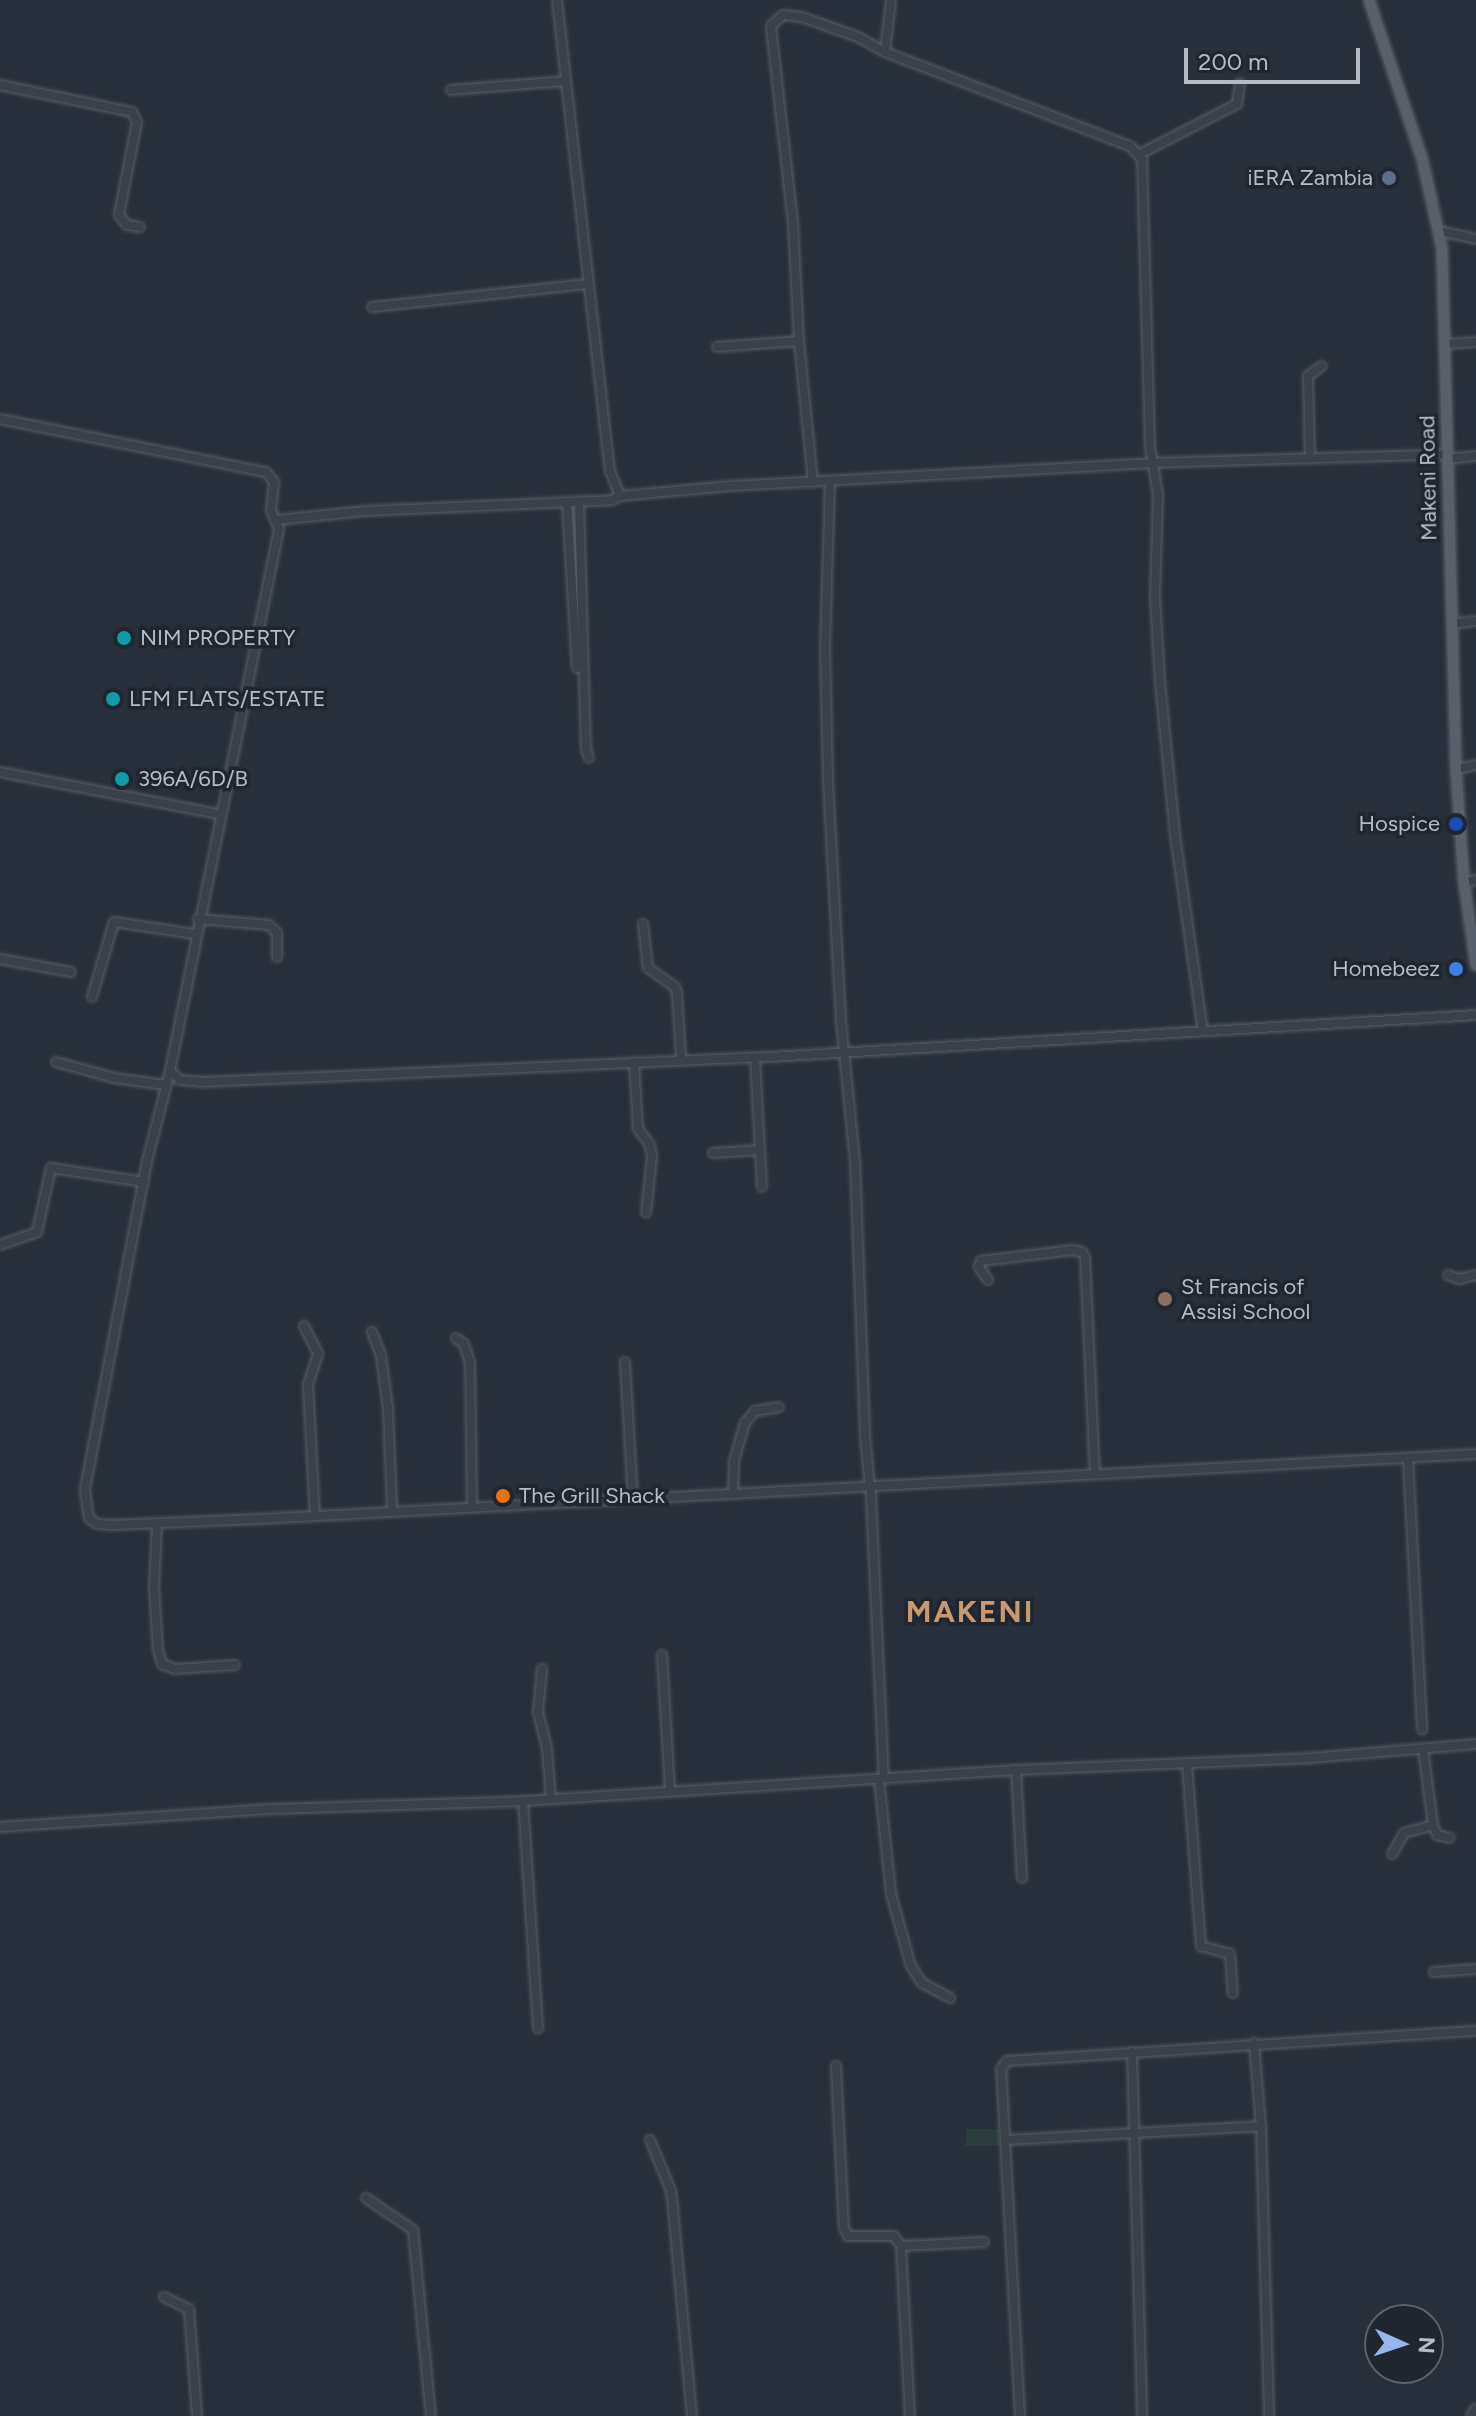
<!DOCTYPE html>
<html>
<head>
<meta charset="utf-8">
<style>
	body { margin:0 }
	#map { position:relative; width:1476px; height:2416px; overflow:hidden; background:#272f3a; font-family:Figtree,sans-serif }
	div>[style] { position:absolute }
	.green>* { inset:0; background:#2b3d3d }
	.roads { filter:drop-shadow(0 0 2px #585f69) drop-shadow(0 0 2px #585f69) }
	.minor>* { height:8px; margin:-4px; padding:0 4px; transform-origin:4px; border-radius:4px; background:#3a414b }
	.major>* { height:10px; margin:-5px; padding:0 5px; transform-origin:5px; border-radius:5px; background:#58606b }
	.dots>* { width:22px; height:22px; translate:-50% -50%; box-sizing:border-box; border:4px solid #1f2630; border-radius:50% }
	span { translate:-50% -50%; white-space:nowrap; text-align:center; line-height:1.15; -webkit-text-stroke:7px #1f2630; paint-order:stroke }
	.poi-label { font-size:22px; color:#b6bcc6 }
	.right { translate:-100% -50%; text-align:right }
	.left { translate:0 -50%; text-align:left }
	.street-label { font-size:22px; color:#b6bcc6 }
	.district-label { font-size:30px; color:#c8986f; font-weight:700; letter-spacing:2px }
	.north { position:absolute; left:1364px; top:2304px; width:80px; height:80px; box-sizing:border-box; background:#1f2630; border:2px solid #5b626c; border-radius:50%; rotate:93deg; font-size:22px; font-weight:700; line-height:32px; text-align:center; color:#b6bcc6 }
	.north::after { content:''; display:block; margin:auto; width:28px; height:36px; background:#96b5eb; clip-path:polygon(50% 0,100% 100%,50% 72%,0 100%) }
	.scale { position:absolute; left:1184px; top:48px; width:176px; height:36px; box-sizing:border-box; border:4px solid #b6bcc6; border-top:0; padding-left:10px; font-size:24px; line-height:28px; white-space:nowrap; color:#b6bcc6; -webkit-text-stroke:6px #1f2630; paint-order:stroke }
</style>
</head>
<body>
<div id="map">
	<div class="green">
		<i style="clip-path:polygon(966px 2129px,999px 2129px,999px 2146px,966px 2146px)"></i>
	</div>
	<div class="roads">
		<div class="minor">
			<i style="left:557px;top:0;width:474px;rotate:83.6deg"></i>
			<i style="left:610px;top:471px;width:27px;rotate:68deg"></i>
			<i style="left:620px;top:496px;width:110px;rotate:-5.2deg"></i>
			<i style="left:730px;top:486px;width:423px;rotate:-3.1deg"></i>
			<i style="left:1152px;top:463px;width:295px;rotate:-1.7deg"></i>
			<i style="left:885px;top:52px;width:262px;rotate:21deg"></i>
			<i style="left:1130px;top:146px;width:18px;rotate:47deg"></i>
			<i style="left:1142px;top:159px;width:287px;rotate:88.4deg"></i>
			<i style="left:1150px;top:446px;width:50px;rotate:80.7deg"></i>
			<i style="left:1158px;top:495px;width:103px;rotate:91.7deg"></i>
			<i style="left:1155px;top:598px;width:84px;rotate:86.6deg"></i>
			<i style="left:1160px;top:682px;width:154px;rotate:84.4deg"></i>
			<i style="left:1175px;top:835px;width:198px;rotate:81.9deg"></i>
			<i style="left:0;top:85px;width:135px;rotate:11.6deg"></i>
			<i style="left:132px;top:112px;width:11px;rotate:63deg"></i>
			<i style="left:137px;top:122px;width:95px;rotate:101deg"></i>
			<i style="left:119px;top:215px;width:13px;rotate:51deg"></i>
			<i style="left:127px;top:225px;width:13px;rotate:9deg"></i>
			<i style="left:451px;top:90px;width:115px;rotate:-4.5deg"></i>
			<i style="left:1140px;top:154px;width:109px;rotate:-27.3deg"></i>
			<i style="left:1237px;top:104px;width:21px;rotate:-82deg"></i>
			<i style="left:1439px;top:231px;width:38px;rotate:12deg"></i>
			<i style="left:372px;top:307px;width:217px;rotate:-6.1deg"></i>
			<i style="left:1446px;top:344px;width:30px;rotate:-4deg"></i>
			<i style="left:717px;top:347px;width:82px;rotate:-4.2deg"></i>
			<i style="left:0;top:419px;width:271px;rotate:11.3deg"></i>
			<i style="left:266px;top:472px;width:13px;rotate:51deg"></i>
			<i style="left:274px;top:482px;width:28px;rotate:96deg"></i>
			<i style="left:271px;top:510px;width:21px;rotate:67deg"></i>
			<i style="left:279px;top:529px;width:553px;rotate:101.37deg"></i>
			<i style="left:170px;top:1071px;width:93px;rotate:104.3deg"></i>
			<i style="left:147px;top:1161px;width:335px;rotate:100.7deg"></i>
			<i style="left:85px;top:1490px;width:28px;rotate:82deg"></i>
			<i style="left:89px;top:1518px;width:10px;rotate:37deg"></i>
			<i style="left:97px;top:1524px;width:15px;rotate:4deg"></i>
			<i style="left:112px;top:1525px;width:148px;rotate:-2.3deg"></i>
			<i style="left:260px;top:1519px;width:1218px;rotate:-3.06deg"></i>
			<i style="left:1310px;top:458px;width:82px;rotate:-91.4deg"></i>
			<i style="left:1308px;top:376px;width:17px;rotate:-36deg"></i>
			<i style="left:1448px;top:459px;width:28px;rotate:-6deg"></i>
			<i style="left:830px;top:481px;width:165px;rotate:91.7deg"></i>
			<i style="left:825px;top:646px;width:135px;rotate:88.7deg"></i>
			<i style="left:828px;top:781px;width:240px;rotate:86.9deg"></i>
			<i style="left:841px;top:1021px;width:141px;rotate:84.3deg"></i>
			<i style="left:855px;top:1161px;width:276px;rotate:87.9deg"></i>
			<i style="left:865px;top:1437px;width:59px;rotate:84.2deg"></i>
			<i style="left:871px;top:1496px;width:282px;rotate:87.4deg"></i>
			<i style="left:813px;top:482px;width:142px;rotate:-95.7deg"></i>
			<i style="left:799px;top:341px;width:118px;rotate:-92.9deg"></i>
			<i style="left:793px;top:223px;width:198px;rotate:-96.4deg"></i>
			<i style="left:771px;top:26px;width:16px;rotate:-43deg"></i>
			<i style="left:783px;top:15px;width:19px;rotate:6deg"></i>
			<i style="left:802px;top:17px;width:59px;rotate:19.7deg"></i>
			<i style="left:858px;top:37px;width:31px;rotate:29deg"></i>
			<i style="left:885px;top:52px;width:52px;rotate:-83.4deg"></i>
			<i style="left:567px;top:502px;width:166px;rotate:86.6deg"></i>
			<i style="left:579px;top:502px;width:247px;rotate:88.4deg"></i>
			<i style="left:586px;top:749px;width:9px;rotate:72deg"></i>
			<i style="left:276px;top:520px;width:89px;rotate:-5.8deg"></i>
			<i style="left:365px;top:511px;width:247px;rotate:-2.5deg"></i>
			<i style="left:612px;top:500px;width:9px;rotate:-27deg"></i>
			<i style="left:1451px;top:624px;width:25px;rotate:-7deg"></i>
			<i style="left:1456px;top:769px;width:20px;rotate:-11deg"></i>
			<i style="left:0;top:772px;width:223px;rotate:10.9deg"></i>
			<i style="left:1464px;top:882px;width:12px;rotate:-9deg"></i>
			<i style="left:198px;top:919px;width:71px;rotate:4.8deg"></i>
			<i style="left:269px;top:925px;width:11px;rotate:45deg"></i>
			<i style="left:277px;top:933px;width:24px;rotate:90deg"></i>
			<i style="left:643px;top:924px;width:44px;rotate:83.5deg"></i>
			<i style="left:648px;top:968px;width:33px;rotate:35deg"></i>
			<i style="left:675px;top:987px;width:6px;rotate:72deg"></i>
			<i style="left:677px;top:993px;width:66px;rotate:86.5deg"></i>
			<i style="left:0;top:959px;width:72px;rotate:10.4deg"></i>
			<i style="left:92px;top:997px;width:78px;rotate:-73.7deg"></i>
			<i style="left:114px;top:922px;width:82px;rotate:8.4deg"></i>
			<i style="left:755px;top:1058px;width:129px;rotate:86.9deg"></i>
			<i style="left:56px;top:1062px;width:60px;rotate:15.4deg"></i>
			<i style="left:114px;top:1078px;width:52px;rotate:7.7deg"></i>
			<i style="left:634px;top:1062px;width:67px;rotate:86.6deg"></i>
			<i style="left:638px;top:1129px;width:18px;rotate:52deg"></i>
			<i style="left:649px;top:1143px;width:13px;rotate:77deg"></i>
			<i style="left:652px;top:1156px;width:57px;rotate:96deg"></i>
			<i style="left:170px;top:1071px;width:13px;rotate:42deg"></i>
			<i style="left:180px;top:1080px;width:21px;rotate:5deg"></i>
			<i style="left:201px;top:1082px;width:143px;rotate:-2.4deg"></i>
			<i style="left:344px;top:1076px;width:426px;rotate:-2.6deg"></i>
			<i style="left:770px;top:1057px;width:707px;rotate:-3.4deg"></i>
			<i style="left:713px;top:1153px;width:47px;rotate:-3.7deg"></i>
			<i style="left:0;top:1245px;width:39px;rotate:-19deg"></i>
			<i style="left:37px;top:1232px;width:66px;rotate:-77.7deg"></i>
			<i style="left:51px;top:1168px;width:94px;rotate:8.6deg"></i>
			<i style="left:1448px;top:1275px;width:12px;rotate:20deg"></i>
			<i style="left:1459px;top:1279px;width:17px;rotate:-13deg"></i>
			<i style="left:988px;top:1280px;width:16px;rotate:-125deg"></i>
			<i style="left:979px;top:1267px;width:6px;rotate:-72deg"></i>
			<i style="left:981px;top:1261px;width:93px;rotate:-6.8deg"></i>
			<i style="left:1073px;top:1250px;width:9px;rotate:13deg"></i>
			<i style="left:1082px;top:1252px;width:6px;rotate:59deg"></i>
			<i style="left:1085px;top:1257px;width:217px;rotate:87.4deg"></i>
			<i style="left:304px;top:1326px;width:31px;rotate:63deg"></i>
			<i style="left:318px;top:1354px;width:32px;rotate:108deg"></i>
			<i style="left:308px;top:1384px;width:132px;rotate:87deg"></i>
			<i style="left:372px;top:1332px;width:26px;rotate:69deg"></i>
			<i style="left:381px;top:1356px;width:53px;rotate:82.5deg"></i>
			<i style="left:388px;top:1409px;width:101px;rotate:87.7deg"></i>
			<i style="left:456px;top:1338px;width:10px;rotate:37deg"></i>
			<i style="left:464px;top:1344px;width:19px;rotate:72deg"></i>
			<i style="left:470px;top:1362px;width:145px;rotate:89.2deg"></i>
			<i style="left:625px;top:1362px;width:137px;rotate:86.7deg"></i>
			<i style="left:1408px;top:1459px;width:271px;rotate:87deg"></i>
			<i style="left:733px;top:1494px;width:33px;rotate:-88deg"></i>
			<i style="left:734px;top:1461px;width:40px;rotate:-74deg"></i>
			<i style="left:745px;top:1423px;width:16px;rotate:-50deg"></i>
			<i style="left:755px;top:1411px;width:24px;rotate:-9deg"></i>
			<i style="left:157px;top:1524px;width:64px;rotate:92.7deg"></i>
			<i style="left:154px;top:1588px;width:62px;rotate:86.3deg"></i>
			<i style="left:158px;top:1650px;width:15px;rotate:74deg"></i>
			<i style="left:162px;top:1664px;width:14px;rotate:21deg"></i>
			<i style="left:175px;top:1669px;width:60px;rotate:-3.8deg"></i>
			<i style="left:662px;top:1655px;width:136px;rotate:86.6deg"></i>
			<i style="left:542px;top:1669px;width:43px;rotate:95.3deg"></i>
			<i style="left:538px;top:1712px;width:38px;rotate:76deg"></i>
			<i style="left:547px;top:1749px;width:50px;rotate:85.4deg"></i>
			<i style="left:1423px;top:1749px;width:77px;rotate:82.5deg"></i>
			<i style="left:1433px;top:1825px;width:11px;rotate:68deg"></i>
			<i style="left:1437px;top:1835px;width:13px;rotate:13deg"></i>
			<i style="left:1187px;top:1764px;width:183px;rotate:85.6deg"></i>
			<i style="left:1201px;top:1946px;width:30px;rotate:15deg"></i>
			<i style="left:1230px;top:1954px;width:39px;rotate:86deg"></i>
			<i style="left:1016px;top:1770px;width:108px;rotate:86.8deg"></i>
			<i style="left:879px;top:1779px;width:116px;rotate:84deg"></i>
			<i style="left:891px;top:1894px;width:75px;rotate:74.5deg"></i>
			<i style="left:911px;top:1966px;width:20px;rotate:57deg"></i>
			<i style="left:922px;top:1983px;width:32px;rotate:28deg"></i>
			<i style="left:523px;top:1801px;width:228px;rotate:86.2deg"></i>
			<i style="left:0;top:1827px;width:274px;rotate:-3.8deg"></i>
			<i style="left:273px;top:1809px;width:250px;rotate:-1.8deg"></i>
			<i style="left:523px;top:1801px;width:494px;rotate:-3.6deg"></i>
			<i style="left:1016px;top:1770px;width:294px;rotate:-2.3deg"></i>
			<i style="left:1310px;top:1758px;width:167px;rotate:-4.8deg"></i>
			<i style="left:1392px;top:1854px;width:24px;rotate:-60deg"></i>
			<i style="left:1404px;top:1833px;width:30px;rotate:-15deg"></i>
			<i style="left:1434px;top:1972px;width:42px;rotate:-4.1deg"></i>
			<i style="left:1254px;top:2043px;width:83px;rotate:85.2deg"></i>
			<i style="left:1132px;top:2052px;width:364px;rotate:88.4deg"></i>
			<i style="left:836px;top:2066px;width:162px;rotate:87.2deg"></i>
			<i style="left:844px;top:2228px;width:9px;rotate:63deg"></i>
			<i style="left:848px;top:2236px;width:46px"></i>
			<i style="left:894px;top:2236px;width:12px;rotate:55deg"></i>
			<i style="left:901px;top:2246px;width:170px;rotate:87deg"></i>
			<i style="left:650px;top:2140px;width:55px;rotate:67.6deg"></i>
			<i style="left:671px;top:2191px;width:17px;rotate:83deg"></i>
			<i style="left:673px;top:2208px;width:209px;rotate:84.8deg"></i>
			<i style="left:1005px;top:2140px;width:256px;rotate:-3.1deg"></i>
			<i style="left:1261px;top:2126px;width:290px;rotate:88.4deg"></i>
			<i style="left:366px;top:2198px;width:57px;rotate:34.2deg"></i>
			<i style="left:413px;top:2230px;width:187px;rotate:84.5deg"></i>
			<i style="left:901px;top:2246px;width:83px;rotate:-2.8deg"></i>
			<i style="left:164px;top:2297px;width:28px;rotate:26deg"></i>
			<i style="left:189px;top:2309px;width:107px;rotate:85.7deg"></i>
			<i style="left:1020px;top:2416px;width:348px;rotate:-93.1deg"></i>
			<i style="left:1001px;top:2069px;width:10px;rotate:-53deg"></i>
			<i style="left:1007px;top:2061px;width:470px;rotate:-3.7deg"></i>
			<i style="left:1471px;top:2416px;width:9px;rotate:-58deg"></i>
		</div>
		<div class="major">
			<i style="left:1369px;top:0;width:167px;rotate:71.5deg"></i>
			<i style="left:1422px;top:158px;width:92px;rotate:77.5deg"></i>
			<i style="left:1442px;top:248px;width:521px;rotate:88.46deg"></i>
			<i style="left:1456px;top:769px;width:113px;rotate:86deg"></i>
			<i style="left:1464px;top:882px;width:84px;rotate:81.8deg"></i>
		</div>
	</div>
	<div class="dots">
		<i style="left:1389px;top:178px;background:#5c6f8a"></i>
		<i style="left:124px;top:638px;background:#0f9aa8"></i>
		<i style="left:113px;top:699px;background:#0f9aa8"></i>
		<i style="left:122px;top:779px;background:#0f9aa8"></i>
		<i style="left:1456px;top:824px;background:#1a4fb4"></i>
		<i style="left:1456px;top:969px;background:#3f7fe0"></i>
		<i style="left:1165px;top:1299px;background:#8d6e63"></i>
		<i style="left:503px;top:1496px;background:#e8710a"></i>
	</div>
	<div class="poi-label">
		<span class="right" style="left:1373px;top:178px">iERA Zambia</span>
		<span class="left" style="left:140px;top:638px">NIM PROPERTY</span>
		<span class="left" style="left:129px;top:699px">LFM FLATS/ESTATE</span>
		<span class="left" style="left:138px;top:779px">396A/6D/B</span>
		<span class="right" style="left:1440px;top:824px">Hospice</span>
		<span class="right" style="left:1440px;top:969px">Homebeez</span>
		<span class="left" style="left:1181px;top:1299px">St Francis of<br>Assisi School</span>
		<span class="left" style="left:519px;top:1496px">The Grill Shack</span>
	</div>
	<div class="street-label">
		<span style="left:1428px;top:478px;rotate:-91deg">Makeni Road</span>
	</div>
	<div class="district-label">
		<span style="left:970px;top:1612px">MAKENI</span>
	</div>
	<div class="north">N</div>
	<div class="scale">200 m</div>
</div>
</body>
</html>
